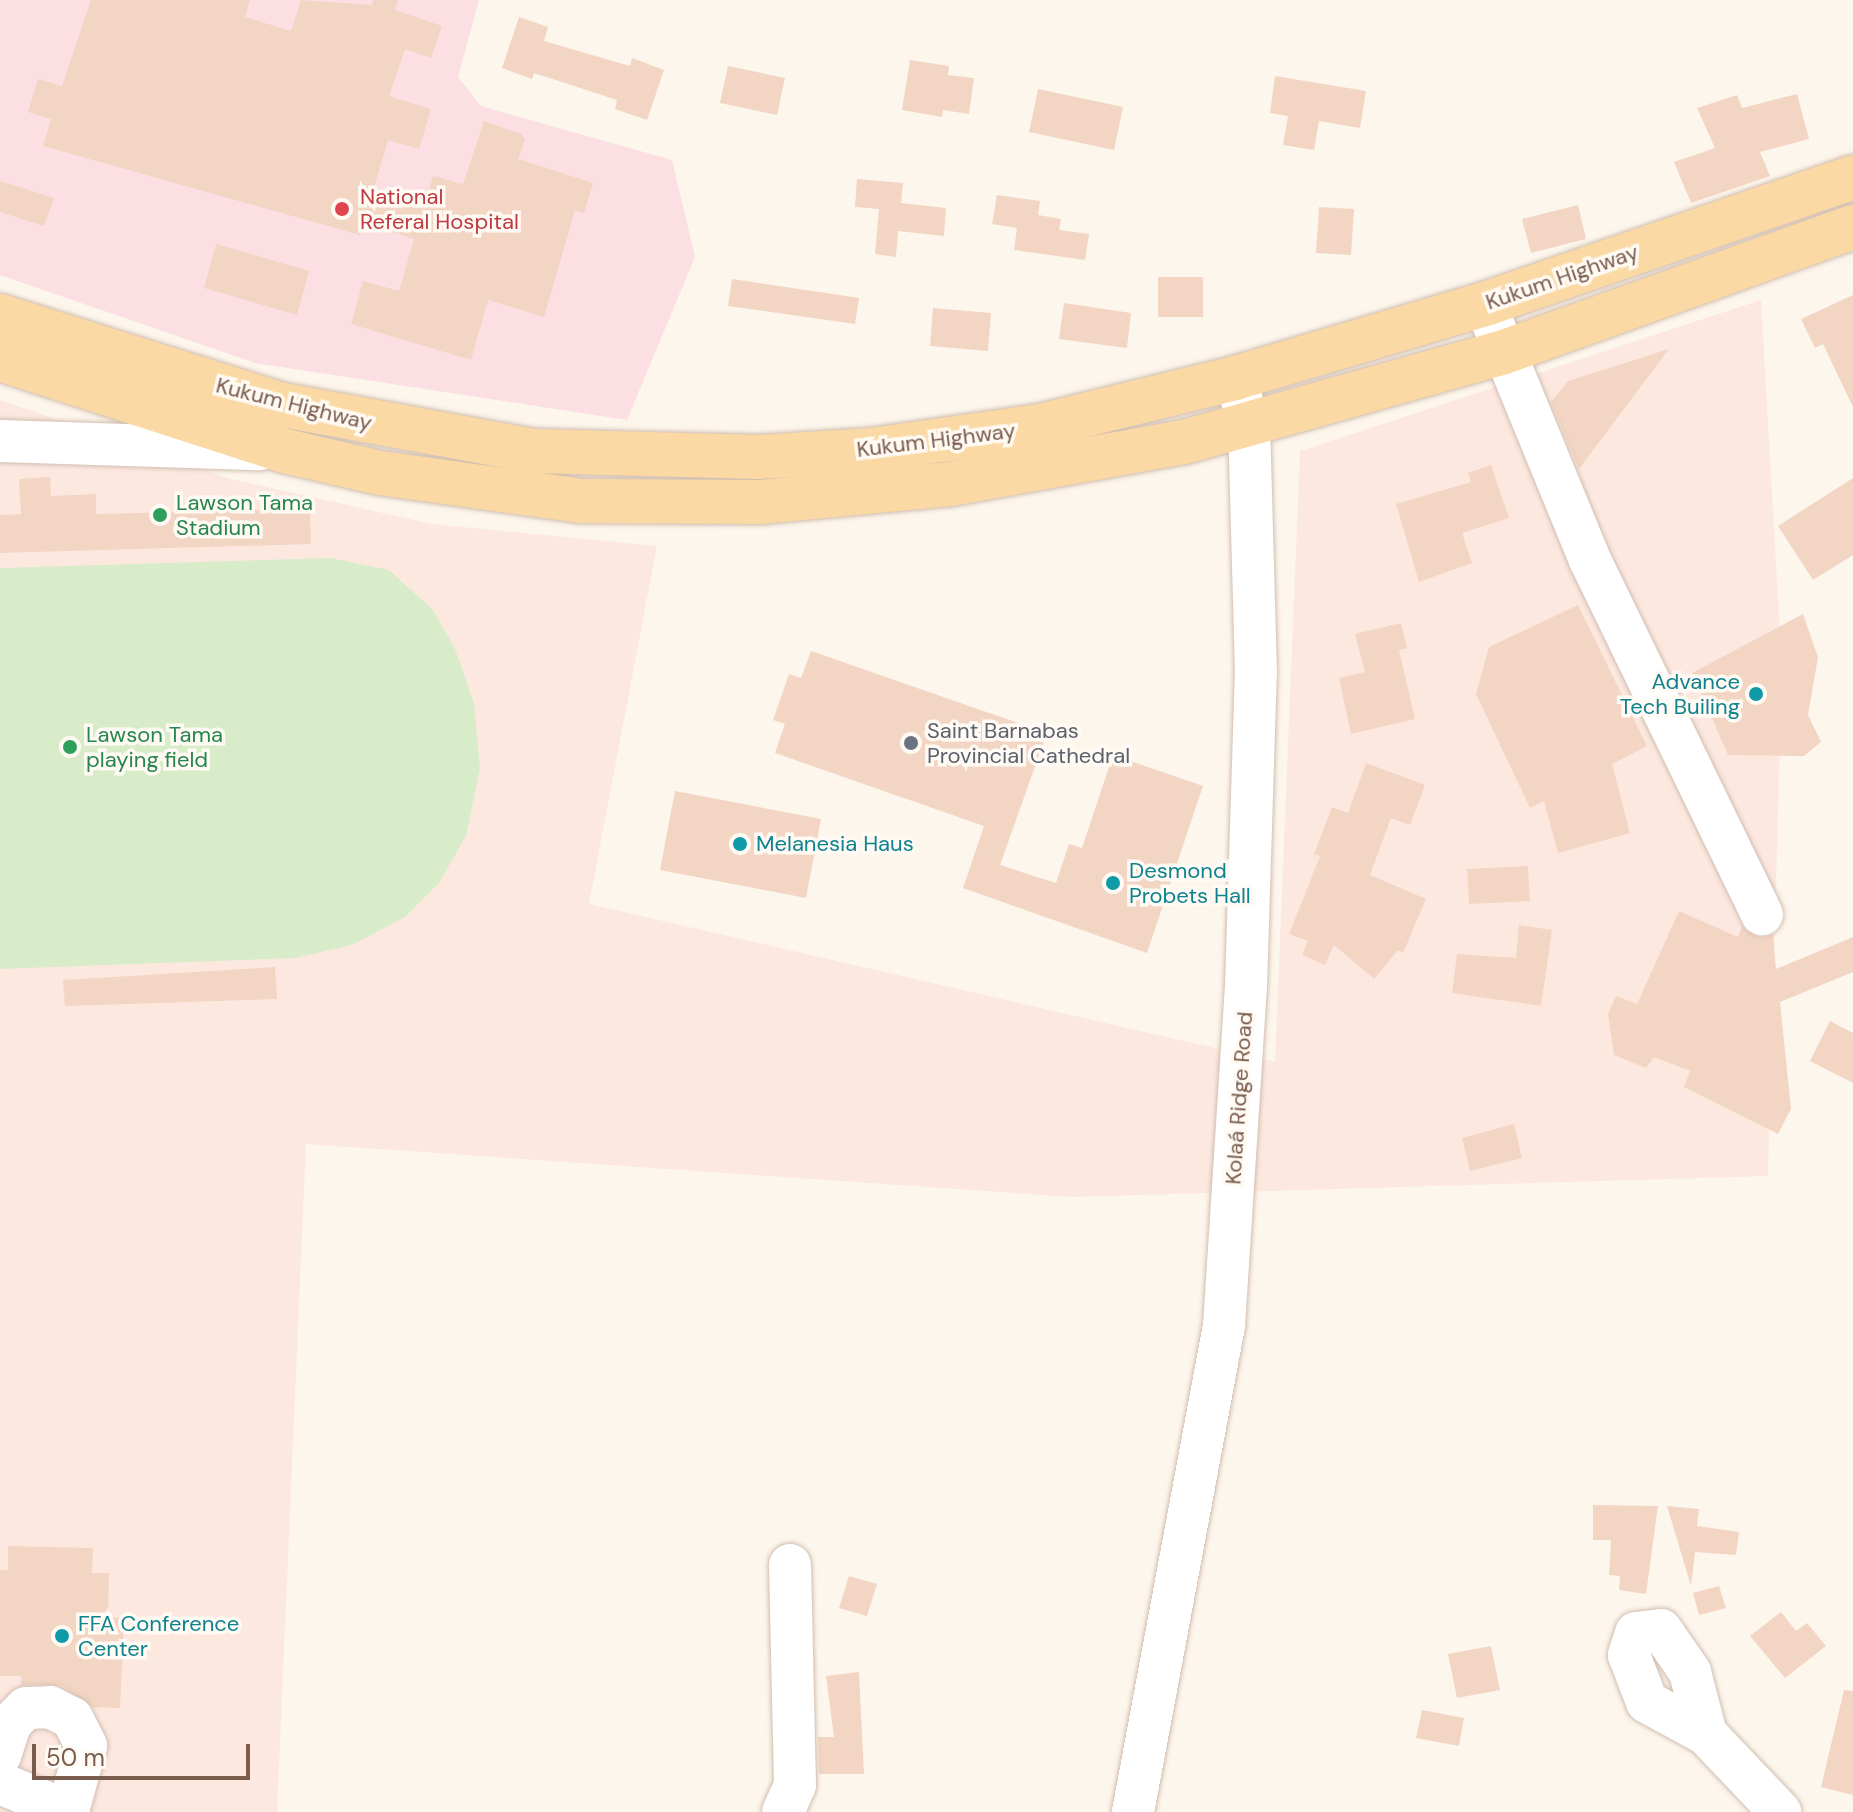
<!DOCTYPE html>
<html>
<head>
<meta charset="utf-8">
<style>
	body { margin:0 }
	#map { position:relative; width:1853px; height:1812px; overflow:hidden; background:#fdf6ec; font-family:"DM Sans",sans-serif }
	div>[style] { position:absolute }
	.commercial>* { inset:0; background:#fde8e0 }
	.medical>* { inset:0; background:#fbdfe3 }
	.green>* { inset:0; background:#d8ecc9 }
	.building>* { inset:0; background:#f3d5c3 }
	.roads { filter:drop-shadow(0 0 2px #d1beb0) drop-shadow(0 0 2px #d1beb0) }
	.minor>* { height:42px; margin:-21px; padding:0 21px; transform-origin:21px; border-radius:21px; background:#fff }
	.major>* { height:44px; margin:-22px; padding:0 22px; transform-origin:22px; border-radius:22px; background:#fbd9a5 }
	.dots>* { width:22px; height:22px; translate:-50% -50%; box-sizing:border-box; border:4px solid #fffaf3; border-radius:50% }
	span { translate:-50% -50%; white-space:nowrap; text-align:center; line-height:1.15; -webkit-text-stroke:7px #fffaf3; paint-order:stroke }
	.health-label { font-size:22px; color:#be3a42 }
	.left { translate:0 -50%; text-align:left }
	.street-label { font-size:22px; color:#7a5c4d }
	.leisure-label { font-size:22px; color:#27864d }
	.culture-label { font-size:22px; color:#0d838f }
	.right { translate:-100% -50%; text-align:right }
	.worship-label { font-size:22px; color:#5b616d }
	.scale { position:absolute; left:32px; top:1744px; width:218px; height:36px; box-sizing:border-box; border:4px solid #7a5c4d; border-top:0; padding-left:10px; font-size:24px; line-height:28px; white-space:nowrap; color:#7a5c4d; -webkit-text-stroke:6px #fffaf3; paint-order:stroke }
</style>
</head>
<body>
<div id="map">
	<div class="commercial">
		<i style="clip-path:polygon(1761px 300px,1782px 667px,1768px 1176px,1072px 1197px,306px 1144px,277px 1812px,0 1812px,0 400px,231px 479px,432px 524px,657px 546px,589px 904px,1275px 1062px,1300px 451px)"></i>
	</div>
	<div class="medical">
		<i style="clip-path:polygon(0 0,479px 0,458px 77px,481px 106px,672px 160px,695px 257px,627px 420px,255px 363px,0 275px)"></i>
	</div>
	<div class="green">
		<i style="clip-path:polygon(331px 558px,389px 570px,433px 610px,455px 649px,474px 703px,480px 768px,466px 836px,439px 883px,405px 917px,352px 945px,295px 958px,0 969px,0 568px)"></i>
	</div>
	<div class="building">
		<i style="clip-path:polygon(91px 0,250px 0,245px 17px,291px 31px,301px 0,372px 5px,373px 0,398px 0,395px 10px,442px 26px,431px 58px,405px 49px,389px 96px,431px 109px,419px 149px,388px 140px,373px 191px,424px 208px,433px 176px,463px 184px,484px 121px,521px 134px,525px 140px,518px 159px,593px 183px,584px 213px,575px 210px,544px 317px,488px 300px,471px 360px,351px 324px,363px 281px,399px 291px,414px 239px,363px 223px,360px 235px,43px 146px,51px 119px,28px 112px,38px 79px,62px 86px)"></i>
		<i style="clip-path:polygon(519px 17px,548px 27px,544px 41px,630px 66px,632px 58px,664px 70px,647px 120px,615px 109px,617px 100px,534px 73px,532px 79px,502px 68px)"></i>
		<i style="clip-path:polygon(910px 60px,949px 66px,948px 75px,974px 78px,969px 114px,943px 110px,942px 117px,902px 110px)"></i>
		<i style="clip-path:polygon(728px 66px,785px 78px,777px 115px,720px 103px)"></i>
		<i style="clip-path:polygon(1275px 76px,1366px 91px,1360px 128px,1319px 121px,1314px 150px,1283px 145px,1288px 116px,1270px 113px)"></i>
		<i style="clip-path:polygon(1038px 89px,1123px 107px,1114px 150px,1029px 132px)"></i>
		<i style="clip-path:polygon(1797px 94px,1809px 139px,1760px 152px,1770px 176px,1691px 203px,1674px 162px,1715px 148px,1697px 108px,1737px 95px,1742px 108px)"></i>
		<i style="clip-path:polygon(857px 179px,903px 183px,901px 203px,946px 208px,944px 236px,898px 231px,896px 257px,875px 254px,879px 209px,855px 207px)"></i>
		<i style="clip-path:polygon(0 181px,54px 198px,44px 226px,0 212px)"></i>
		<i style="clip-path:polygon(997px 195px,1040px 201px,1038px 215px,1061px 219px,1059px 230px,1089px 234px,1085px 260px,1014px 250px,1017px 228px,992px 224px)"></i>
		<i style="clip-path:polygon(1578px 205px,1586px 239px,1531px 253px,1522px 219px)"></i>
		<i style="clip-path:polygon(1319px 207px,1354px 209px,1351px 255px,1316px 253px)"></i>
		<i style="clip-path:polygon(216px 244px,309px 271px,297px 315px,204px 288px)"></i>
		<i style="clip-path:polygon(1158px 277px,1203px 277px,1203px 317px,1158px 317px)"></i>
		<i style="clip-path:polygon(732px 279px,859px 298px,855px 324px,728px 306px)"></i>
		<i style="clip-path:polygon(1853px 295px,1853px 407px,1823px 344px,1815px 348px,1801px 319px)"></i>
		<i style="clip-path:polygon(1064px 303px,1131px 313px,1127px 348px,1059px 339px)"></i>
		<i style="clip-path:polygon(933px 308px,991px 313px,988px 351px,930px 346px)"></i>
		<i style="clip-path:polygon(1669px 349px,1579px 469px,1551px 402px,1568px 381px)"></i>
		<i style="clip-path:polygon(1491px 465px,1509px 518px,1462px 533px,1472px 563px,1419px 582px,1396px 504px,1471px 482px,1468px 473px)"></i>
		<i style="clip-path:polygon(50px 477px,51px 496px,96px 494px,96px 514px,310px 509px,311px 544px,0 553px,0 515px,21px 514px,19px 479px)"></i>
		<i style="clip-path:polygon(1853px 478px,1853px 555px,1813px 580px,1778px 526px)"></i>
		<i style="clip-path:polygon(1578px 605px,1647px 746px,1612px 764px,1630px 833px,1558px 853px,1544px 801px,1530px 808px,1476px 694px,1489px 647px)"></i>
		<i style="clip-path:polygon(1803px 614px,1818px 657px,1808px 715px,1821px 742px,1804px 756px,1728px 755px,1692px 673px)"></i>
		<i style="clip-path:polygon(1401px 623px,1407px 648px,1399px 650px,1415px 719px,1351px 734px,1339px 678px,1365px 672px,1355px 634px)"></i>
		<i style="clip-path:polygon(811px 651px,1047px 733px,1000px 865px,1056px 883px,1069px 844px,1082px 848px,1113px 755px,1203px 786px,1147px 953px,963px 888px,984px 826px,775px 753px,785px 724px,773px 720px,789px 674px,801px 678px)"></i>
		<i style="clip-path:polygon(1366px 763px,1425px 785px,1410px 825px,1391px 818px,1370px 875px,1426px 899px,1403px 953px,1398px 950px,1374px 979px,1334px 945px,1325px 965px,1302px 955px,1308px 941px,1289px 934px,1320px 856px,1314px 854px,1332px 807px,1348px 813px)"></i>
		<i style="clip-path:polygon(675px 791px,821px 819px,806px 898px,660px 870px)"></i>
		<i style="clip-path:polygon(1528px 866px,1530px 901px,1469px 904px,1467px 869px)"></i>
		<i style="clip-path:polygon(1679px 911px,1738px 937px,1742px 927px,1760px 938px,1773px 935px,1776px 969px,1853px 937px,1853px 972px,1780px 1002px,1791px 1109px,1778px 1134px,1684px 1087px,1690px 1071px,1654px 1057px,1646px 1068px,1614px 1055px,1608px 1014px,1616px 996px,1637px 1004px)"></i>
		<i style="clip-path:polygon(1519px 925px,1552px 930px,1541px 1006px,1452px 993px,1457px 954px,1516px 958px)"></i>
		<i style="clip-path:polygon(275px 967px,277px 999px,65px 1006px,63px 980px)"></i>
		<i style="clip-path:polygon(1830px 1021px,1853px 1033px,1853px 1083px,1810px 1061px)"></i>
		<i style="clip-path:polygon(1514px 1124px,1522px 1158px,1470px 1171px,1462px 1138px)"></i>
		<i style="clip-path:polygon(1593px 1505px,1658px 1506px,1646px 1594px,1619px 1590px,1620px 1576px,1609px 1575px,1611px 1540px,1593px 1540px)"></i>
		<i style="clip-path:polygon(1667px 1506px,1699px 1509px,1697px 1526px,1739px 1532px,1736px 1555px,1695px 1552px,1691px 1586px)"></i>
		<i style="clip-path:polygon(8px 1546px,93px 1548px,92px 1573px,109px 1573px,108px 1617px,124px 1618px,120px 1708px,93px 1707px,60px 1685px,21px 1685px,21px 1676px,0 1676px,0 1570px,8px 1570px)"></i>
		<i style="clip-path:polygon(849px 1576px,877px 1584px,867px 1616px,839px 1608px)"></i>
		<i style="clip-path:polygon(1719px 1586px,1726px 1608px,1699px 1615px,1693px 1593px)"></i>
		<i style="clip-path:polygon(1781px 1612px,1796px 1631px,1807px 1623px,1826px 1646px,1785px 1678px,1750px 1636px)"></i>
		<i style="clip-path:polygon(1491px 1646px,1500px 1690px,1457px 1698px,1448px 1654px)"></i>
		<i style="clip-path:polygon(859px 1672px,864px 1774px,819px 1774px,818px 1737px,834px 1737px,826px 1676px)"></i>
		<i style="clip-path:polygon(1844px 1690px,1853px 1691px,1853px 1795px,1821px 1787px)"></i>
		<i style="clip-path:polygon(1422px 1710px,1464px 1718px,1459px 1746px,1416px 1738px)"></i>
	</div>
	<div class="roads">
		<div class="minor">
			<i style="left:1485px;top:304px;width:277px;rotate:67.7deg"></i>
			<i style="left:1590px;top:560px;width:394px;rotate:64.1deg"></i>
			<i style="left:0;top:441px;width:260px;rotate:1.8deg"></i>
			<i style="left:1706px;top:1734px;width:64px;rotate:-104.5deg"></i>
			<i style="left:1690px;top:1672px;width:51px;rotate:-124.6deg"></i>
			<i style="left:1661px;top:1630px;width:25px;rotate:173deg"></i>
			<i style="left:1636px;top:1633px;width:23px;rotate:108deg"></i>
			<i style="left:1629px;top:1655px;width:50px;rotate:69deg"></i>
			<i style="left:1647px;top:1702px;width:67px;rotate:28.5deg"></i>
			<i style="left:1706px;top:1734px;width:108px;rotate:46.5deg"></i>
			<i style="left:0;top:1756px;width:35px;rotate:-72deg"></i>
			<i style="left:11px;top:1723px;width:21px;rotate:-45deg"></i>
			<i style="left:26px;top:1708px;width:24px;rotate:-2deg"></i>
			<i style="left:50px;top:1707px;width:25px;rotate:27deg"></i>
			<i style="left:72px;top:1718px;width:31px;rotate:63deg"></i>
			<i style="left:86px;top:1746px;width:67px;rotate:105.5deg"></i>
			<i style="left:0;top:1783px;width:75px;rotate:22.8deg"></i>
			<i style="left:783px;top:1812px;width:30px;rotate:-66deg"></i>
			<i style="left:795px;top:1785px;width:220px;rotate:-91.3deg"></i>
			<i style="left:1133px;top:1812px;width:494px;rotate:-79.4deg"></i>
			<i style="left:1224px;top:1326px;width:341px;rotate:-86.3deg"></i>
			<i style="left:1246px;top:986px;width:313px;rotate:-88.2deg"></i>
			<i style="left:1256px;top:673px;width:249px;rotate:-91.6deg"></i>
			<i style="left:1249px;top:424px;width:48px;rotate:-106.9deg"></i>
		</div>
		<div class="major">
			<i style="left:0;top:316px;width:297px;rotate:17.5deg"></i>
			<i style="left:283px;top:405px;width:254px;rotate:10.4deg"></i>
			<i style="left:533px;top:451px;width:225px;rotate:1.5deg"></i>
			<i style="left:758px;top:457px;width:114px;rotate:-3.5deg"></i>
			<i style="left:872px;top:450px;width:170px;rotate:-8.1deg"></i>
			<i style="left:1040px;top:426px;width:201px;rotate:-13.8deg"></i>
			<i style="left:1235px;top:378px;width:261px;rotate:-16.5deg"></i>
			<i style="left:1485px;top:304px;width:389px;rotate:-19deg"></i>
			<i style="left:0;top:359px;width:295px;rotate:17.9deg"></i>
			<i style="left:281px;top:450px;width:102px;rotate:13.1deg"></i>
			<i style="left:380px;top:473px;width:203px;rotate:7.9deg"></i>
			<i style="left:581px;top:501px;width:180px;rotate:0.3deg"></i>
			<i style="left:761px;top:502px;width:190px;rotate:-5.4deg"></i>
			<i style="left:950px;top:484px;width:238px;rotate:-10.2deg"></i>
			<i style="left:1184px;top:442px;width:329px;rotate:-15.7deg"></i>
			<i style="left:1501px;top:353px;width:374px;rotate:-19.7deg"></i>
		</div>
	</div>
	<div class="dots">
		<i style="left:342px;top:209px;background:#e0444e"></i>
		<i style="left:160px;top:515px;background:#2e9e5b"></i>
		<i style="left:1756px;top:694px;background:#0f9aa8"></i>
		<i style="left:911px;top:743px;background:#6b7280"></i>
		<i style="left:70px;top:747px;background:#2e9e5b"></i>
		<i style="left:740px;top:844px;background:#0f9aa8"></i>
		<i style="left:1113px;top:883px;background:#0f9aa8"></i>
		<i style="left:62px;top:1636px;background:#0f9aa8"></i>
	</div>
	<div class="health-label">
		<span class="left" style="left:360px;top:209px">National<br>Referal Hospital</span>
	</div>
	<div class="street-label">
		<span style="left:1562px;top:277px;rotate:-19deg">Kukum Highway</span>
		<span style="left:294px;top:404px;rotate:14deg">Kukum Highway</span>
		<span style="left:936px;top:440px;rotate:-7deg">Kukum Highway</span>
		<span style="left:1239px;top:1098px;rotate:-86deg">Kolaá Ridge Road</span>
	</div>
	<div class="leisure-label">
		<span class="left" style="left:176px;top:515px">Lawson Tama<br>Stadium</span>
		<span class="left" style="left:86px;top:747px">Lawson Tama<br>playing field</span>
	</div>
	<div class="culture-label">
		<span class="right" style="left:1740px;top:694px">Advance<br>Tech Builing</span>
		<span class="left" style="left:756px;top:844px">Melanesia Haus</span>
		<span class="left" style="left:1129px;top:883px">Desmond<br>Probets Hall</span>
		<span class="left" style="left:78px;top:1636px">FFA Conference<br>Center</span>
	</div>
	<div class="worship-label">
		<span class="left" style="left:927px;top:743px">Saint Barnabas<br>Provincial Cathedral</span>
	</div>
	<div class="scale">50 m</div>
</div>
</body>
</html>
